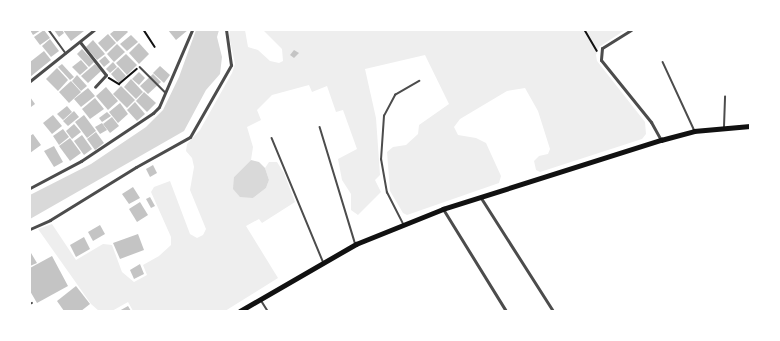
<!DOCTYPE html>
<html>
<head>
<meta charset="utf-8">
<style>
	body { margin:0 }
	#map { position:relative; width:780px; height:341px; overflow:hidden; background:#fff; font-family:"Work Sans",sans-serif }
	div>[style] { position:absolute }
	.green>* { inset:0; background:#eee }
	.water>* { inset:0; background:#d9d9d9 }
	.building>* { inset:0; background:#c4c4c4 }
	.path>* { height:1.5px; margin:-0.75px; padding:0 0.75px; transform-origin:0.75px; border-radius:0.75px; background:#111 }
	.service>* { height:1.5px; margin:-0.75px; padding:0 0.75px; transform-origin:0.75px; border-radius:0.75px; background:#4c4c4c }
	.minor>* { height:3px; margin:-1.5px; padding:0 1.5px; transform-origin:1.5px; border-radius:1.5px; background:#4c4c4c }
	.secondary>* { height:4.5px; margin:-2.25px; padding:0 2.25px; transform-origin:2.25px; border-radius:2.25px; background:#111 }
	span { translate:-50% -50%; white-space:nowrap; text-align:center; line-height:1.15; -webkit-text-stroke:4px #fff; paint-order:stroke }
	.frame { position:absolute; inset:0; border:31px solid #fff; pointer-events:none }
</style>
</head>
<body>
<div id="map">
	<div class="green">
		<i style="clip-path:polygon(230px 30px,245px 30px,248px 47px,258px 50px,270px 61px,279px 63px,283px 61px,282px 49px,263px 30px,625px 30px,599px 47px,596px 55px,597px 61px,645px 122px,646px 134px,642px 139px,540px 172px,536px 170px,534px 161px,539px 156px,548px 154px,550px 149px,538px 111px,525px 88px,507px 91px,460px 119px,454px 127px,458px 135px,476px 138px,486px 143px,501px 176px,499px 183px,407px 215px,403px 213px,390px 191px,387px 152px,393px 147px,406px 145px,418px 134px,419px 125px,449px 104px,425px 55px,365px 69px,376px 118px,380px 175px,375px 180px,381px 192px,358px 215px,351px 210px,351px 194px,342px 180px,338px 159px,357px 149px,343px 110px,336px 112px,327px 86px,312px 92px,309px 85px,272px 95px,257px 110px,261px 120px,247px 127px,253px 147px,251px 160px,234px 177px,253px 198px,266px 188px,269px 180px,265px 168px,269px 162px,277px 162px,284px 173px,295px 202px,262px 223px,259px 219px,246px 226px,278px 278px,225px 311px,133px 311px,128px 302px,112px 311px,99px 311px,91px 304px,38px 229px,52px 224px,76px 260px,103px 244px,112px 245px,122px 272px,134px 282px,147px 275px,143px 265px,159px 256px,171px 245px,171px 237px,151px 192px,154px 187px,170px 181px,190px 234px,197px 238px,203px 235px,206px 229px,190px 190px,194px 167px,192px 158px,186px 151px,187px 144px,200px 130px,232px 73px,235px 64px,229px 36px)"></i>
	</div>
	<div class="water">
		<i style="clip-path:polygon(196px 30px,219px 30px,217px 37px,222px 57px,220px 74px,206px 90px,184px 131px,30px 219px,30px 195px,91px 164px,146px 127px,163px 110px,179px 77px)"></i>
		<i style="clip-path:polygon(251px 160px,259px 162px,265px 168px,269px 180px,266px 188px,253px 198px,240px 197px,233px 189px,234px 177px)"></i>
	</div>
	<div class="building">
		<i style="clip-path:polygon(30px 30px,41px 30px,33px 35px)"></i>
		<i style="clip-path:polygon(44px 30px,50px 38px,40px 45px,34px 37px)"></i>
		<i style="clip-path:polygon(54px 30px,62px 30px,64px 33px,59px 37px)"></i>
		<i style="clip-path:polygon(63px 30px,83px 30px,84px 31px,71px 41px)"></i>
		<i style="clip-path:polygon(115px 30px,126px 30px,128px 32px,117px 42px,110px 34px)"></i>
		<i style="clip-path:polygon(168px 30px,188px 30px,176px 40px)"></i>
		<i style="clip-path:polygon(108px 34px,116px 43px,106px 52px,98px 43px)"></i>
		<i style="clip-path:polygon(131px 35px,138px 42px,127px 51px,120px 44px)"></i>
		<i style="clip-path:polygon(50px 39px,59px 51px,51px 57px,42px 46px)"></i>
		<i style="clip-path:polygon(93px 40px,105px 54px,97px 60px,86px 47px)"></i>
		<i style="clip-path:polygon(139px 43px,149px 54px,139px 64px,129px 53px)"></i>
		<i style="clip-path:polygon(117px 44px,125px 52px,114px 62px,107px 54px)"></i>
		<i style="clip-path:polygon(82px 49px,94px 62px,89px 67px,77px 54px)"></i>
		<i style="clip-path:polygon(294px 50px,299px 53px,294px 58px,290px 55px)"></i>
		<i style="clip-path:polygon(44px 51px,51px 60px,30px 77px,30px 62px)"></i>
		<i style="clip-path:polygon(126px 54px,137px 65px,127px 75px,116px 63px)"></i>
		<i style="clip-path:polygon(105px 56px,110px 62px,104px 67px,99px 61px)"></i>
		<i style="clip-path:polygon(81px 60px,88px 68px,80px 75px,72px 67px)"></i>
		<i style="clip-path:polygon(113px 62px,117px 67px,110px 73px,106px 69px)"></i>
		<i style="clip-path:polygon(62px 64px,74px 77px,70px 80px,58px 67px)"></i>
		<i style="clip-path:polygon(95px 64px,101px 71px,88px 83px,81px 76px)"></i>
		<i style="clip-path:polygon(160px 66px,170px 75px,164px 83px,153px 73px)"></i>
		<i style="clip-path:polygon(118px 67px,126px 76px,119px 83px,111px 74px)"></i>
		<i style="clip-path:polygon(57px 68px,68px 80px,58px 91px,46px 79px)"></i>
		<i style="clip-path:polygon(139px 72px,145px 78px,139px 85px,132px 79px)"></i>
		<i style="clip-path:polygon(153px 74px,161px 82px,148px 94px,140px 86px)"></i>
		<i style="clip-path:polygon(77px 75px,87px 86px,81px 91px,72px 81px)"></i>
		<i style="clip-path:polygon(131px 79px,143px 92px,136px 99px,124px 87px)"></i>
		<i style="clip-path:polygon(71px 81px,81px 92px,69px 103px,59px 92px)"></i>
		<i style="clip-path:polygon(121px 86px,135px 100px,127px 108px,113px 94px)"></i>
		<i style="clip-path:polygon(106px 87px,118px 101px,108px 110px,96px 96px)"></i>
		<i style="clip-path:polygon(88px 88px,95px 96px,81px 107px,74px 99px)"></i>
		<i style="clip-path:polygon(144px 92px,156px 103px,147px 112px,136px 101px)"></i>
		<i style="clip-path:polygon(30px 97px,35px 104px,31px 107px,30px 105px)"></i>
		<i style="clip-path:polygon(95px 98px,104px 109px,90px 119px,82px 109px)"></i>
		<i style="clip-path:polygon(135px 102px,145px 114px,137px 121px,127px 110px)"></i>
		<i style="clip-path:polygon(120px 103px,128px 114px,118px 123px,109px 112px)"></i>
		<i style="clip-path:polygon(67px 106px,72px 112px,63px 120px,57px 114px)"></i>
		<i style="clip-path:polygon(74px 111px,79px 117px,68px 126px,63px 121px)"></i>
		<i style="clip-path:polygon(107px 112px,111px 116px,102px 122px,99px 118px)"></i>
		<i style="clip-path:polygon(53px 115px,62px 126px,52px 134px,43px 123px)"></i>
		<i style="clip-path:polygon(84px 115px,96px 131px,87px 138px,75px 122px)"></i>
		<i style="clip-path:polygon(112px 117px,119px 126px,110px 133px,103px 124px)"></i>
		<i style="clip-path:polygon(102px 123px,107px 130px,100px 134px,95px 127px)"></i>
		<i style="clip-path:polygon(74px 124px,81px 132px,72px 139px,66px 131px)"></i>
		<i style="clip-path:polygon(63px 129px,69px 137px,59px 145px,53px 136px)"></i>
		<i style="clip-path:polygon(96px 132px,104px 143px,95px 150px,87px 139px)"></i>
		<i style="clip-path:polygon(33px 134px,41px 145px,30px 153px,30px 136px)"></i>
		<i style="clip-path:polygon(82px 135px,92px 149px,84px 155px,74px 141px)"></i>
		<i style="clip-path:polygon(70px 138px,81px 153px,70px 161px,59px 146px)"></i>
		<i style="clip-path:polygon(54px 146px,63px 162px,54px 167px,44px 151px)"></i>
		<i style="clip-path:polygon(153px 165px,157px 173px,150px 177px,146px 169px)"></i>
		<i style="clip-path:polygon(133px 187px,140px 198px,129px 204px,122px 194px)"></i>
		<i style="clip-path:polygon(150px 197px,155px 206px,151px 208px,146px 199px)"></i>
		<i style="clip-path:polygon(140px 202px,148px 215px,137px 222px,129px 209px)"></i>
		<i style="clip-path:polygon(100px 225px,105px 234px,93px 241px,88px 232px)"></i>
		<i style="clip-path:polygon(138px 234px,144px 250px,120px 259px,113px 243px)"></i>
		<i style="clip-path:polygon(84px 237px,90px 249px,76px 257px,70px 245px)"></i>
		<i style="clip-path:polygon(31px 253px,37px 263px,30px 266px,30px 254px)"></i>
		<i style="clip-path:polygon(52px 256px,68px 286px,37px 303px,30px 291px,30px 268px)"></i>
		<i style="clip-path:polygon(140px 264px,144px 274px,134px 279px,130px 270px)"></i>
		<i style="clip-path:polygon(76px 286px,90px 304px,81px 311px,64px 311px,57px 301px)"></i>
		<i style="clip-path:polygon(128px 306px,131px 311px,119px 311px)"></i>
	</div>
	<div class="path">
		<i style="left:144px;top:30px;width:20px;rotate:57deg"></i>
		<i style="left:585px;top:30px;width:24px;rotate:60deg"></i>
		<i style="left:109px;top:78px;width:12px;rotate:31deg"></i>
		<i style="left:119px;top:84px;width:23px;rotate:-40deg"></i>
	</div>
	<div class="service">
		<i style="left:49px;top:30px;width:29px;rotate:54deg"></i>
		<i style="left:663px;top:62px;width:74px;rotate:65.2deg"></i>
		<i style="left:140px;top:67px;width:35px;rotate:45deg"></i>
		<i style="left:320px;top:127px;width:120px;rotate:73.1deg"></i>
		<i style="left:724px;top:127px;width:30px;rotate:-88deg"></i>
		<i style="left:272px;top:138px;width:133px;rotate:67.5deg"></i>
		<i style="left:403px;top:224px;width:35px;rotate:-117deg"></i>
		<i style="left:387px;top:193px;width:34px;rotate:-100deg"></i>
		<i style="left:381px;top:160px;width:44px;rotate:-86.1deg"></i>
		<i style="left:384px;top:116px;width:24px;rotate:-62deg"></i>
		<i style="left:395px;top:95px;width:28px;rotate:-30deg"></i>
		<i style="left:261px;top:300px;width:13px;rotate:58deg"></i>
		<i style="left:30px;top:304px;width:2px;rotate:-27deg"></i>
	</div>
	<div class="minor">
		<i style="left:631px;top:30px;width:34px;rotate:148deg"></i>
		<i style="left:602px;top:48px;width:12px;rotate:95deg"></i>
		<i style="left:601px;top:60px;width:80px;rotate:51.1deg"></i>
		<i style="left:651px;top:122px;width:21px;rotate:61deg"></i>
		<i style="left:80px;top:42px;width:42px;rotate:51.8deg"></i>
		<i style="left:106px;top:75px;width:16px;rotate:133deg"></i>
		<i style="left:30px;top:81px;width:82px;rotate:-38.6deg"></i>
		<i style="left:30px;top:188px;width:58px;rotate:-27.9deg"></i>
		<i style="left:81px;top:161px;width:87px;rotate:-33.7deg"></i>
		<i style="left:153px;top:113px;width:8px;rotate:-45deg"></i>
		<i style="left:159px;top:107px;width:84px;rotate:-66.8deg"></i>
		<i style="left:481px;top:198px;width:134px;rotate:57.5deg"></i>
		<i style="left:443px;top:209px;width:120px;rotate:58.3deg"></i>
		<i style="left:30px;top:229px;width:22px;rotate:-24deg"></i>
		<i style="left:50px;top:220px;width:101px;rotate:-31.6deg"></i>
		<i style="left:136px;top:167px;width:62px;rotate:-29.1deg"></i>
		<i style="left:190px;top:137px;width:83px;rotate:-60.3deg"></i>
		<i style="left:231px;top:65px;width:35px;rotate:-98deg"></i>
	</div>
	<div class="secondary">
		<i style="left:240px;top:311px;width:134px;rotate:-30deg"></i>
		<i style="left:356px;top:244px;width:94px;rotate:-21.9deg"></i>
		<i style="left:443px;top:209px;width:229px;rotate:-17.6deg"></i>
		<i style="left:661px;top:140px;width:34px;rotate:-15deg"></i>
		<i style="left:694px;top:131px;width:56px;rotate:-5.1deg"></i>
	</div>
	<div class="frame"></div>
</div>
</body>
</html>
